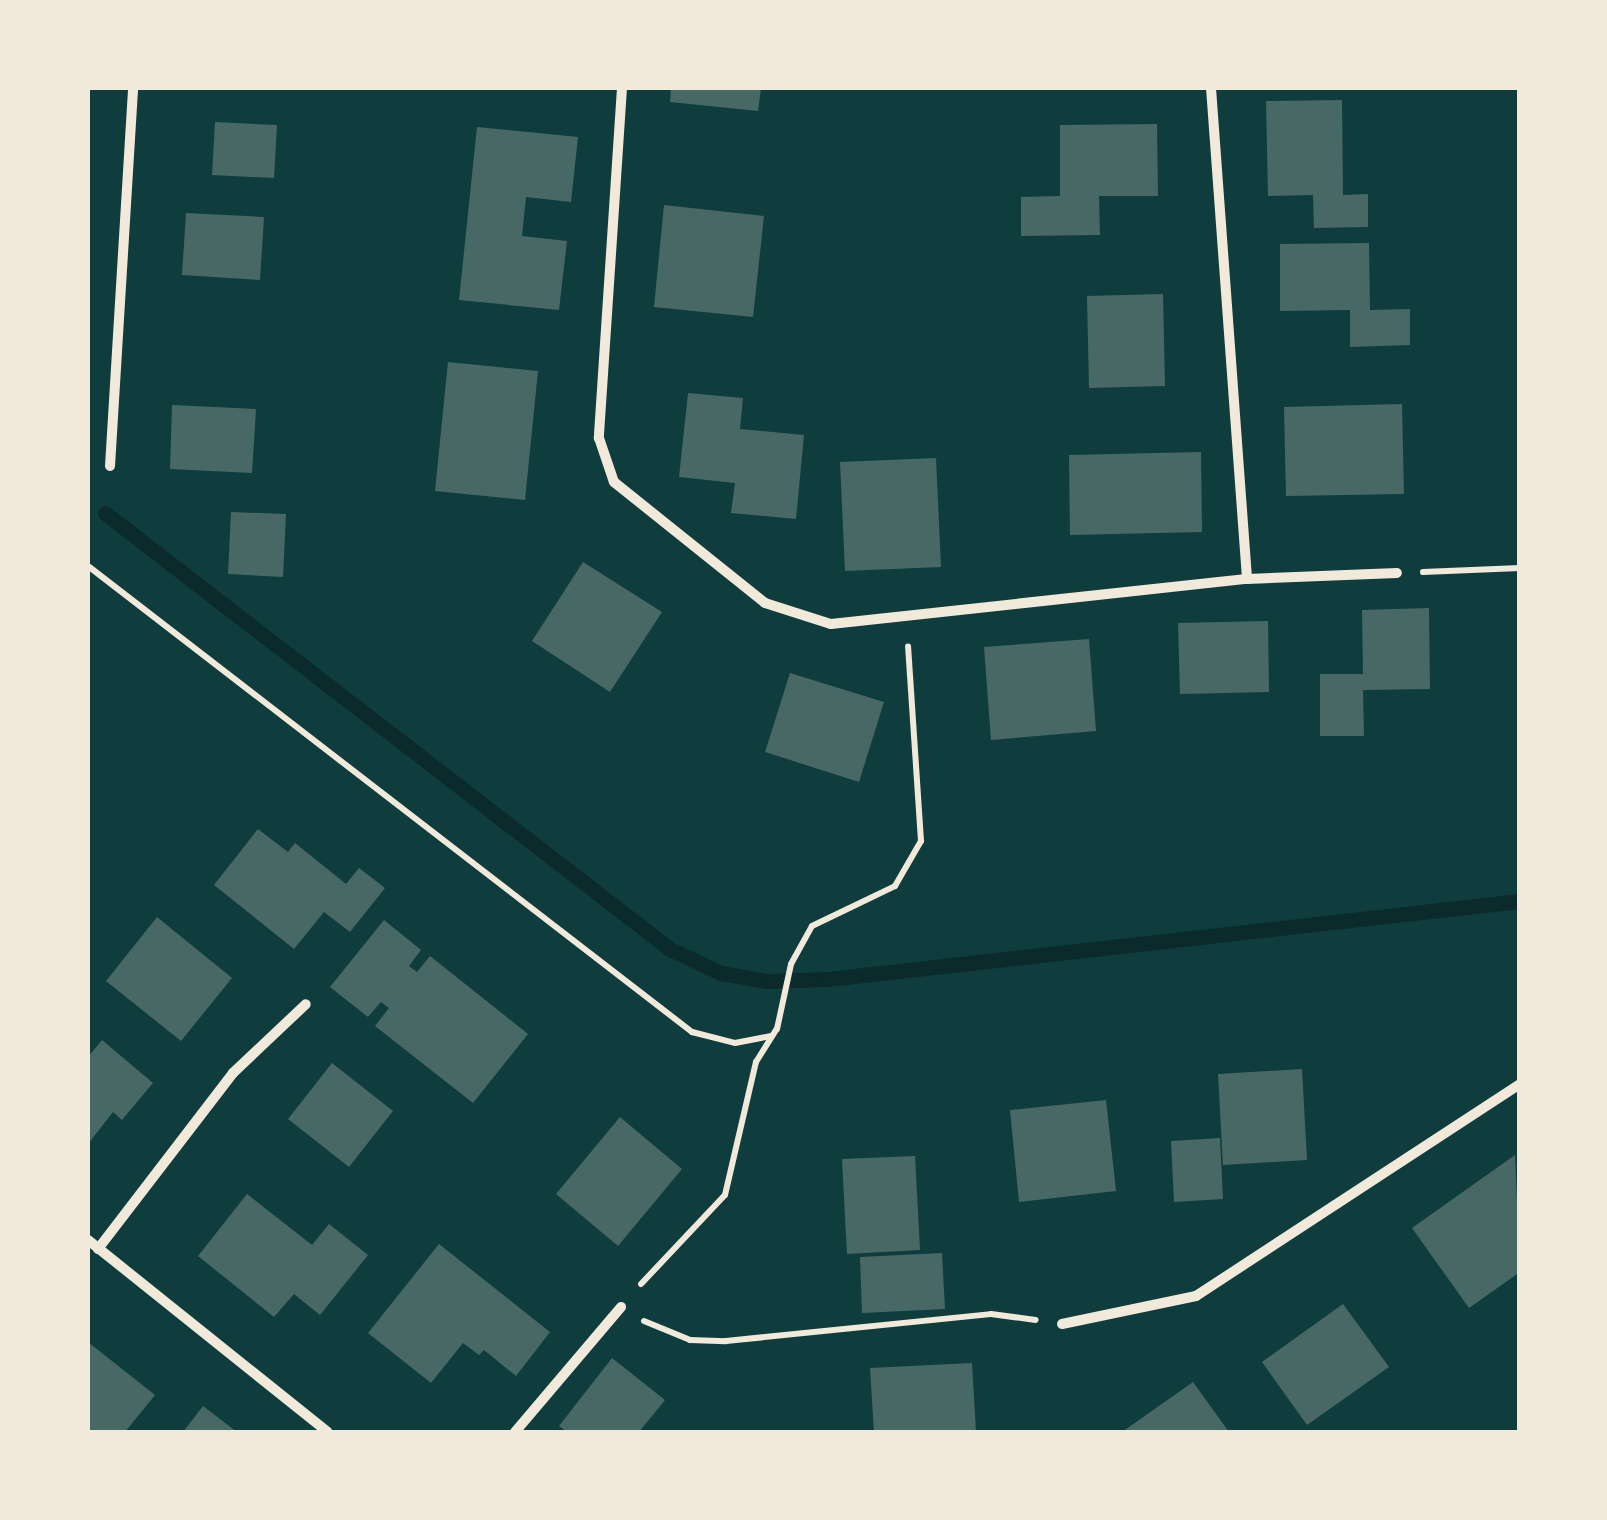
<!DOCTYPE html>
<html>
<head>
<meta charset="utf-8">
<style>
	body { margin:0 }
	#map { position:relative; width:1607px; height:1520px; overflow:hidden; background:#0f3d3e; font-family:Commissioner,sans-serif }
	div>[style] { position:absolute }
	.stream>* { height:15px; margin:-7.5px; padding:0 7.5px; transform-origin:7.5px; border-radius:7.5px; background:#0a2a2b }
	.building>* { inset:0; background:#486865 }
	.path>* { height:6px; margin:-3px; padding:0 3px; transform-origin:3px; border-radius:3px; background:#f1e9da }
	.minor>* { height:10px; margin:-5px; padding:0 5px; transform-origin:5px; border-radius:5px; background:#f1e9da }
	span { translate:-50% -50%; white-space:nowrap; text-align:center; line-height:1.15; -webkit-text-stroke:10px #f1e9da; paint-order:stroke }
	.frame { position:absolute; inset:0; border:90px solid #f1e9da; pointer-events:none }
</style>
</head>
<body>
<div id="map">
	<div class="stream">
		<i style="left:105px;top:513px;width:714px;rotate:37.66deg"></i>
		<i style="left:670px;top:949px;width:56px;rotate:25.2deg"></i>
		<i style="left:721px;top:973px;width:47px;rotate:9.9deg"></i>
		<i style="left:767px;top:981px;width:61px;rotate:-1.9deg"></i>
		<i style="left:828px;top:979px;width:696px;rotate:-6.43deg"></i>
	</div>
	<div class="building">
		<i style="clip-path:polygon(671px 88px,761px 88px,758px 111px,670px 102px)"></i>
		<i style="clip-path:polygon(1342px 100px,1343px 195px,1368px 194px,1368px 227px,1314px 228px,1313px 195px,1268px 196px,1266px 101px)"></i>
		<i style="clip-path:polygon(215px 122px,277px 125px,274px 178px,212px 175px)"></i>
		<i style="clip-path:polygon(1157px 124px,1158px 196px,1099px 196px,1100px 235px,1021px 236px,1021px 197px,1060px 196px,1060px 125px)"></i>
		<i style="clip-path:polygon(477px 127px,578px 137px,571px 202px,526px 197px,522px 236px,567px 241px,559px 310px,459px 300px)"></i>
		<i style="clip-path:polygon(664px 205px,764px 216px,753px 317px,654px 307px)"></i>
		<i style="clip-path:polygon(186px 213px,264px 217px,260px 280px,182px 275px)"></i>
		<i style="clip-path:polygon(1369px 243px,1370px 310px,1410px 309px,1410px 345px,1350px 347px,1350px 310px,1280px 311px,1280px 244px)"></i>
		<i style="clip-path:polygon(1163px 294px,1165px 386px,1089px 388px,1087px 296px)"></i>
		<i style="clip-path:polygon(448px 362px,538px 371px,525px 500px,435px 491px)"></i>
		<i style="clip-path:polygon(688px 393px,743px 398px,740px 429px,804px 435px,796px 519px,731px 513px,735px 483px,679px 477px)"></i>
		<i style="clip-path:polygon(1402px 404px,1404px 494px,1286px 496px,1284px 407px)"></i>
		<i style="clip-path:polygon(172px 405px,256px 409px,252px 473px,170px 469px)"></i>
		<i style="clip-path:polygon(1201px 452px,1202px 532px,1070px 535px,1069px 455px)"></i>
		<i style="clip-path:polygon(936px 458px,941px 567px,845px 571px,840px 462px)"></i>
		<i style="clip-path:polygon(231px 512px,286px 514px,283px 577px,228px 574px)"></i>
		<i style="clip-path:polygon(583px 562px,662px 612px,610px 692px,532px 641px)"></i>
		<i style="clip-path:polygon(1429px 608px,1430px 689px,1363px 690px,1364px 736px,1320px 736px,1320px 674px,1363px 674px,1362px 610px)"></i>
		<i style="clip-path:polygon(1268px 621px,1269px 692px,1180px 694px,1178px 623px)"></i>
		<i style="clip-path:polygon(1089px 639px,1096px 731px,991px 740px,984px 647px)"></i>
		<i style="clip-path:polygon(790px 673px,884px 702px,859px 782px,765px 752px)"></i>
		<i style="clip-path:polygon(258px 829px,288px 852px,295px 843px,346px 884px,359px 868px,385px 888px,350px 932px,324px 912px,294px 949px,214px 885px)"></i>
		<i style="clip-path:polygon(157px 917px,232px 978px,181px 1041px,106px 981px)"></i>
		<i style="clip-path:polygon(384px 920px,421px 950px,409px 966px,417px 972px,430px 956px,528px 1034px,473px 1103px,375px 1026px,389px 1008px,381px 1002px,368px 1017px,330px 987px)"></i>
		<i style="clip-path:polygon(102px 1040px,153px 1083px,122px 1120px,113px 1112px,88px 1144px,88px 1057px)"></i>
		<i style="clip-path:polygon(332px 1063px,393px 1111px,349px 1167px,288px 1119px)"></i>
		<i style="clip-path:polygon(1302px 1069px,1307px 1160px,1223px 1165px,1218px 1074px)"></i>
		<i style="clip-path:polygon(1106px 1100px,1116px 1191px,1019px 1202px,1010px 1110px)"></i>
		<i style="clip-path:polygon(620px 1117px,682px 1169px,618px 1246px,556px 1194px)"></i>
		<i style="clip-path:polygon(1220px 1138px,1223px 1199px,1174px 1202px,1171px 1141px)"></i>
		<i style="clip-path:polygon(1515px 1155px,1520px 1272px,1469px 1308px,1412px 1228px)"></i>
		<i style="clip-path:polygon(915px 1156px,920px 1250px,847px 1254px,842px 1159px)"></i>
		<i style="clip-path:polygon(247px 1194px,312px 1245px,329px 1224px,368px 1255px,320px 1315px,294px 1294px,274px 1317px,198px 1256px)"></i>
		<i style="clip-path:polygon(439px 1244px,550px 1332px,516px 1376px,484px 1350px,479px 1355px,463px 1343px,431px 1383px,368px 1333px)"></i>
		<i style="clip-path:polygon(942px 1253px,945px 1309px,862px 1313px,860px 1257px)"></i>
		<i style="clip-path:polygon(1343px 1304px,1389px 1367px,1307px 1425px,1262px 1362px)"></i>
		<i style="clip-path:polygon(88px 1342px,155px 1395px,125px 1432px,88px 1432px)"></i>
		<i style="clip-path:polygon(612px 1358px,665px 1400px,639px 1432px,567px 1432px,559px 1426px)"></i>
		<i style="clip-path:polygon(972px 1363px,976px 1432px,874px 1432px,870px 1368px)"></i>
		<i style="clip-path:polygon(1193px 1382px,1229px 1432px,1122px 1432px)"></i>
		<i style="clip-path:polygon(203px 1406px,237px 1432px,183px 1432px)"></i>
	</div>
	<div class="path">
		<i style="left:88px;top:566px;width:763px;rotate:37.65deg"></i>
		<i style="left:692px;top:1032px;width:44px;rotate:14.3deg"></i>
		<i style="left:735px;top:1043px;width:38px;rotate:-11deg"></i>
		<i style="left:1423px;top:572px;width:97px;rotate:-2.4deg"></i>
		<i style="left:641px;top:1284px;width:122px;rotate:-46.7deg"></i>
		<i style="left:725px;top:1195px;width:137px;rotate:-76.9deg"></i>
		<i style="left:756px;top:1062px;width:39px;rotate:-58deg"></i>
		<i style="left:777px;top:1029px;width:66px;rotate:-77.8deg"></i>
		<i style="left:791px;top:964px;width:43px;rotate:-61.1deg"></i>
		<i style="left:812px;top:926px;width:92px;rotate:-25.7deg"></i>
		<i style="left:895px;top:886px;width:52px;rotate:-60deg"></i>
		<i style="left:921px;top:841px;width:195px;rotate:-93.8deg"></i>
		<i style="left:644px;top:1321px;width:50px;rotate:22.4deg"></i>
		<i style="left:690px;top:1340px;width:36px;rotate:2deg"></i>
		<i style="left:726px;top:1341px;width:266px;rotate:-5.8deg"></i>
		<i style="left:991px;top:1314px;width:45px;rotate:7.6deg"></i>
	</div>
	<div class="minor">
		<i style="left:622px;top:88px;width:351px;rotate:93.8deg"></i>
		<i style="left:599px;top:438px;width:46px;rotate:71.2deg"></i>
		<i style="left:614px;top:482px;width:193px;rotate:38.7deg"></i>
		<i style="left:765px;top:603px;width:69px;rotate:17.7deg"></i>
		<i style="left:831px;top:624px;width:418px;rotate:-6.2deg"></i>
		<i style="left:1247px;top:579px;width:150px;rotate:-2.3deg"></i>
		<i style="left:1211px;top:88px;width:492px;rotate:85.8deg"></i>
		<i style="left:110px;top:466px;width:379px;rotate:-86.5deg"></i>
		<i style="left:88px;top:1240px;width:307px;rotate:38.7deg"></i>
		<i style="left:98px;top:1249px;width:222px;rotate:-52.5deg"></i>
		<i style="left:233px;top:1073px;width:100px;rotate:-43.4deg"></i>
		<i style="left:1062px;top:1324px;width:137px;rotate:-11.8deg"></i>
		<i style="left:1196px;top:1296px;width:387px;rotate:-33.2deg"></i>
		<i style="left:515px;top:1432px;width:164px;rotate:-49.7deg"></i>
	</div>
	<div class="frame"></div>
</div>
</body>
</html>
